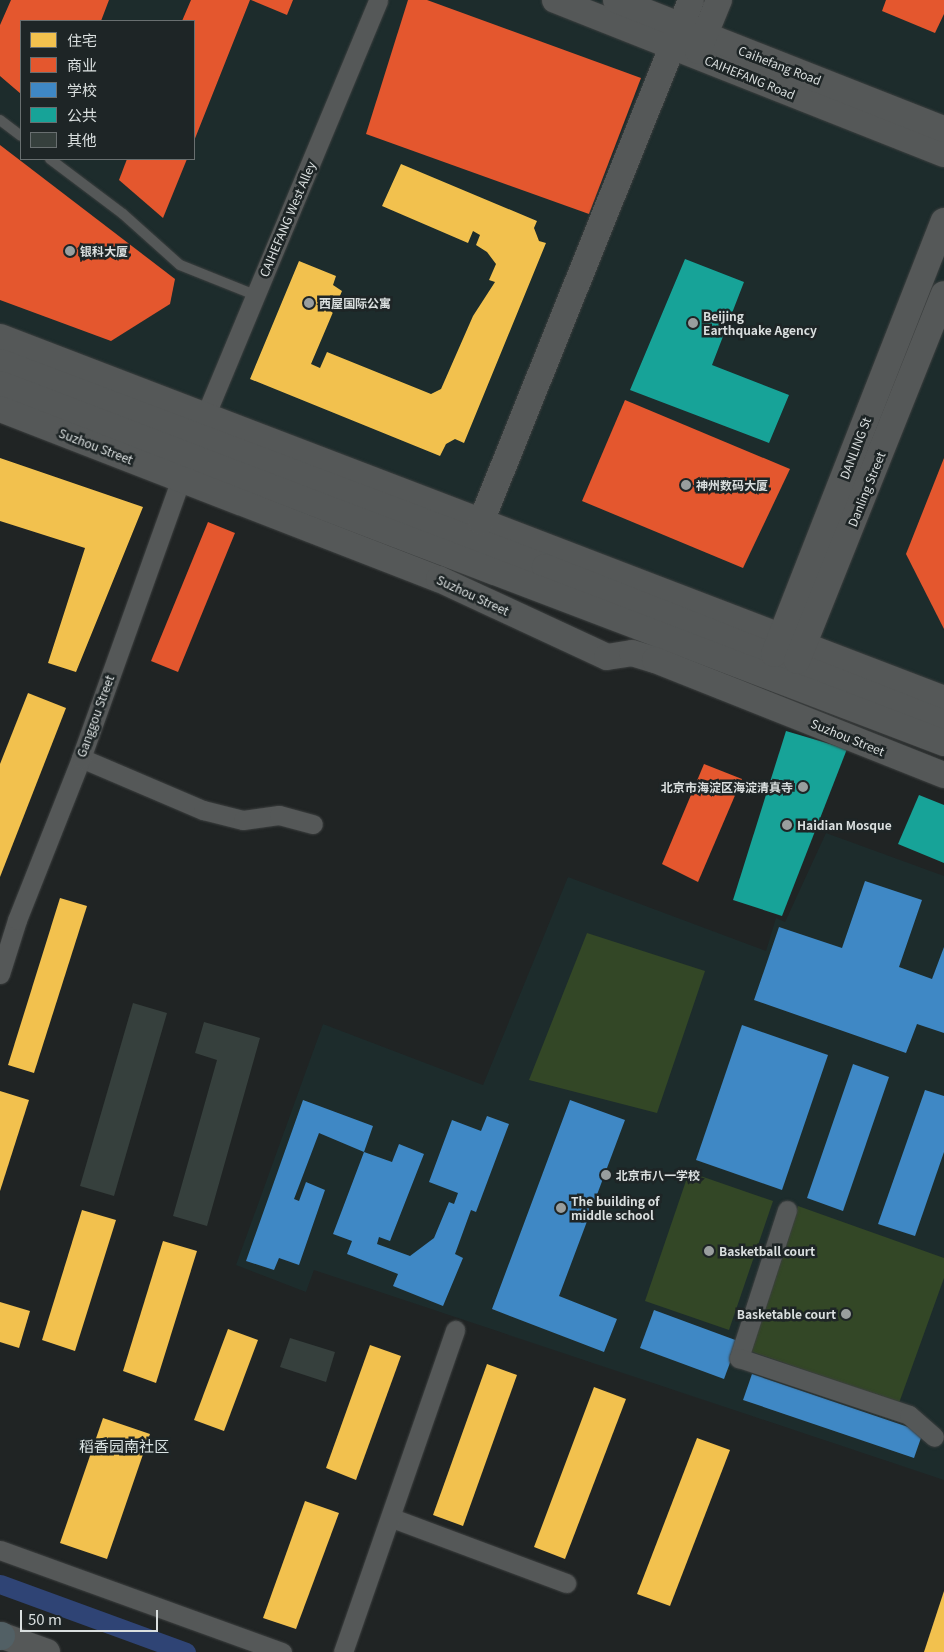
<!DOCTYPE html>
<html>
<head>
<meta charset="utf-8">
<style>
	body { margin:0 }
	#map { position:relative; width:944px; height:1652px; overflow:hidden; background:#202424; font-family:Georgia,"Noto Sans SC",serif }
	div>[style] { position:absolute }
	.built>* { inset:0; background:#1d2c2c }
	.green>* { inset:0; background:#334726 }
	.homes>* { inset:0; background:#f2c14e }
	.shops>* { inset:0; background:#e4572e }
	.schools>* { inset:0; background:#3f88c5 }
	.public>* { inset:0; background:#17a398 }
	.canal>* { height:19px; margin:-9.5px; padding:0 9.5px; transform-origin:9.5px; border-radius:9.5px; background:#2f4475 }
	.building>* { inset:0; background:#36403d }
	.roads { filter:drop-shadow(0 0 1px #3c3f3f) drop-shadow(0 0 1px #3c3f3f) }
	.lane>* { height:10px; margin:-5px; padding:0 5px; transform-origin:5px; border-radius:5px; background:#555858 }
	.street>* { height:19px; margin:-9.5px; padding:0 9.5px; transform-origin:9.5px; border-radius:9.5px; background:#555858 }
	.secondary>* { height:26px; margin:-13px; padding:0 13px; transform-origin:13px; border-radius:13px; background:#555858 }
	.highway>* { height:28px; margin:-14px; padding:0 14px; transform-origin:14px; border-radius:14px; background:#526065 }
	.dots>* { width:14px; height:14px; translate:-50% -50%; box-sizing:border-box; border:2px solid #1e2526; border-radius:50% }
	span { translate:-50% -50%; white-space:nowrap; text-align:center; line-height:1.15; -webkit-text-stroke:5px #1e2526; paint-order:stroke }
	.street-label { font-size:12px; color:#dadfdf }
	.poi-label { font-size:12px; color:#dadfdf; font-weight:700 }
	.left { translate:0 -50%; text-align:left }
	.right { translate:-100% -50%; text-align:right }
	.quarter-label { font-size:15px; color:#dae4e4 }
	.legend { position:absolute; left:20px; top:20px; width:175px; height:140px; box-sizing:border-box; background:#1e2526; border:1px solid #696f70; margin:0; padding:6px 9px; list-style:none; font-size:15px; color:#dadfdf }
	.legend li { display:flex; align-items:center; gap:10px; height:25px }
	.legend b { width:25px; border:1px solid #696f70 }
	.scale { position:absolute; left:20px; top:1610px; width:138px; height:22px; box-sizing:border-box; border:2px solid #dadfdf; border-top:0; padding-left:6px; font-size:15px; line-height:18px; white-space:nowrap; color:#dadfdf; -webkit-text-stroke:4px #1e2526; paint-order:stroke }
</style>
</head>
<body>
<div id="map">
	<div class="built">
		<i style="clip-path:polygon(evenodd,0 0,944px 0,944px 723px,0 361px,0 0,21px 21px,194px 21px,194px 159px,21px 159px,21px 21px)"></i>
		<i style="clip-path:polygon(826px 833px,944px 876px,944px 1480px,314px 1270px,306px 1292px,236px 1265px,323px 1024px,483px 1085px,568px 877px,766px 951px,776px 918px,785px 922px)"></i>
	</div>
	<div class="green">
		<i style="clip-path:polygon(587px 933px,705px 971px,657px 1113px,529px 1080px)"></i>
		<i style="clip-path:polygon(689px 1172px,773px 1201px,729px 1330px,645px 1301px)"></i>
		<i style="clip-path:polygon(798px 1206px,944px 1258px,944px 1278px,899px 1403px,747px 1350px)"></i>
	</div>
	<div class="homes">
		<i style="clip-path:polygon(401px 164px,537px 221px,534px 228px,539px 241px,546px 243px,464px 443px,455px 439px,446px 444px,440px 456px,250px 379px,299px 261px,336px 276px,333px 285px,342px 291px,311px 364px,320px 368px,327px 352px,431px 394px,441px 389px,473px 316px,495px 282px,489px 280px,496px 264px,487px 252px,476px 245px,480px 235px,473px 231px,468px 243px,382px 206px)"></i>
		<i style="clip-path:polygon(0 458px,143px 507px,76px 672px,48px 663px,85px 548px,0 521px)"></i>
		<i style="clip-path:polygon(28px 693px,66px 708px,0 877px,0 764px)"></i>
		<i style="clip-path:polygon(60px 898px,87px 906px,34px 1073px,8px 1065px)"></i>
		<i style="clip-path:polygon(0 1091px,29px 1100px,0 1191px)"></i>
		<i style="clip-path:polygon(82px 1210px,116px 1220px,75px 1351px,42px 1340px)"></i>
		<i style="clip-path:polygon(163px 1241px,197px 1251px,156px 1383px,123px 1371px)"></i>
		<i style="clip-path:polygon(0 1302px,30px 1311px,19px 1348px,0 1342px)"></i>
		<i style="clip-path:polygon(228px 1329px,258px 1340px,224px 1431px,194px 1420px)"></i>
		<i style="clip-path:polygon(370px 1345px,401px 1356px,356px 1480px,326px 1468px)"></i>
		<i style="clip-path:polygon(487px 1364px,517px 1375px,463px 1526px,433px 1515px)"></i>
		<i style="clip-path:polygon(594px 1387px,626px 1399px,565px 1559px,534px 1547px)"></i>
		<i style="clip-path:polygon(103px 1418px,150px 1434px,107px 1559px,60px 1543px)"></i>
		<i style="clip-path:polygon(697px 1438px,730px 1450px,670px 1606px,637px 1594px)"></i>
		<i style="clip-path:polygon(305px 1501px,339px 1513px,296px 1629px,263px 1618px)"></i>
		<i style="clip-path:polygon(944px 1591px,944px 1652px,924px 1652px)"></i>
	</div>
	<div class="shops">
		<i style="clip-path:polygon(11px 0,109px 0,101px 21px,21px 21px,21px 94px,0 76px,0 25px)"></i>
		<i style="clip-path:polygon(191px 0,250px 0,194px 141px,194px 21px,182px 21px)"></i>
		<i style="clip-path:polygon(251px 0,293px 0,287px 15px)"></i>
		<i style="clip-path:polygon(408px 0,427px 0,641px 78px,589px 214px,366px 134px)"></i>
		<i style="clip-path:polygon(886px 0,944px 0,944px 14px,935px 33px,882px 11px)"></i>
		<i style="clip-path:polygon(0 145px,175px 279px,170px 304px,111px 341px,0 300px)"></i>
		<i style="clip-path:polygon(127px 159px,187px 159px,163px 218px,119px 180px)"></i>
		<i style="clip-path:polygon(625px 400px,790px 469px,743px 568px,582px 501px)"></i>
		<i style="clip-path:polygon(944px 458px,944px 629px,906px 554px)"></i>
		<i style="clip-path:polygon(208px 522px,235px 533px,178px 672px,151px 661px)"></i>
		<i style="clip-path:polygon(704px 764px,742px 779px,698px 882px,662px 864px)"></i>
	</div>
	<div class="schools">
		<i style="clip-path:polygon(865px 881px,922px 900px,899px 967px,932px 979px,944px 947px,944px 1033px,917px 1024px,906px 1053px,754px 1000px,779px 927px,842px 948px)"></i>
		<i style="clip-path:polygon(742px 1025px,828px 1055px,782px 1190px,696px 1160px)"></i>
		<i style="clip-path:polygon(853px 1064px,889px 1077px,843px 1211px,807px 1198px)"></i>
		<i style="clip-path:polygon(925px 1090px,944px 1096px,944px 1152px,915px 1236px,878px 1224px)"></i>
		<i style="clip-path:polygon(303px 1100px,373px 1126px,364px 1152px,319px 1133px,294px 1199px,299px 1201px,306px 1182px,325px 1190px,299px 1265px,279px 1258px,274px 1270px,246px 1261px)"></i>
		<i style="clip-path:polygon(570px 1100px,625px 1120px,559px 1296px,617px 1319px,604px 1352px,492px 1309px)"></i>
		<i style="clip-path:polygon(487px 1116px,509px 1124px,476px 1212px,471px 1210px,455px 1254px,463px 1258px,443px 1306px,393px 1286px,398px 1274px,347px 1254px,352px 1241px,333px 1234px,364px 1152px,392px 1162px,399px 1144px,424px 1154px,390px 1241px,379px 1237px,377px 1244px,410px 1256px,434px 1238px,449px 1202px,454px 1204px,458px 1193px,429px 1182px,452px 1120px,481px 1131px)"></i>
		<i style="clip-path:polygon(654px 1310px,738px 1341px,724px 1379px,640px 1348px)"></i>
		<i style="clip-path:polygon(752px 1374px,923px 1432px,914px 1458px,743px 1400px)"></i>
	</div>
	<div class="public">
		<i style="clip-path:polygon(685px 259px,744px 282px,712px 365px,789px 395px,769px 443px,630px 390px)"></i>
		<i style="clip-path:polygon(786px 731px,847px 749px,782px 916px,733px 900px)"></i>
		<i style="clip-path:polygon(919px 795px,944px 805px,944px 863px,898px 844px)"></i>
	</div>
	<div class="canal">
		<i style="left:0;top:1584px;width:198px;rotate:20.1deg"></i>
	</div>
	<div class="building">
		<i style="clip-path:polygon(133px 1003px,167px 1013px,114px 1196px,80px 1186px)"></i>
		<i style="clip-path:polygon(204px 1022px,260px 1038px,207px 1226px,173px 1216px,217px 1060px,195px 1053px)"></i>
		<i style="clip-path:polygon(290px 1338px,335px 1352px,326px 1382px,280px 1367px)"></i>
	</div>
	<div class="roads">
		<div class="lane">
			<i style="left:0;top:120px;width:26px;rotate:37deg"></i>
			<i style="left:50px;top:159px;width:91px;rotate:37deg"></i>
			<i style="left:123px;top:214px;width:76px;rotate:41.8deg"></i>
			<i style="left:180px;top:265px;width:81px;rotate:21.8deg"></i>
		</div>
		<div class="street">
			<i style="left:201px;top:426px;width:461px;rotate:-67.4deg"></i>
			<i style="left:81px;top:758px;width:133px;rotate:23.1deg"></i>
			<i style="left:203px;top:810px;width:41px;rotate:14deg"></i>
			<i style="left:243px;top:820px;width:36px;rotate:-8deg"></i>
			<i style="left:279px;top:815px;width:35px;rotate:15deg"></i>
			<i style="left:0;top:974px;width:57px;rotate:-72.5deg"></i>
			<i style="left:17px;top:920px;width:174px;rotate:-68.4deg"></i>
			<i style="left:81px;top:758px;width:308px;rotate:-70.3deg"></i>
			<i style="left:787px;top:1210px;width:156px;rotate:108deg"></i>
			<i style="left:739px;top:1358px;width:179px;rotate:18.5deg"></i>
			<i style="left:909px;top:1415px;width:33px;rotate:41deg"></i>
			<i style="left:392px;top:1518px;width:186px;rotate:20.5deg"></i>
			<i style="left:0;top:1550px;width:300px;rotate:19.9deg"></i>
			<i style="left:343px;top:1652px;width:341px;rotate:-70.8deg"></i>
		</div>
		<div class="secondary">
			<i style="left:555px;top:0;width:418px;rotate:21.6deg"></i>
			<i style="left:616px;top:0;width:352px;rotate:21.5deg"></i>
			<i style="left:698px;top:51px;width:55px;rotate:-67.6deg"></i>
			<i style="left:0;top:337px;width:1011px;rotate:20.98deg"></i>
			<i style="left:0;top:362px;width:582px;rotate:20.61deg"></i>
			<i style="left:545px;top:567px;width:428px;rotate:21.4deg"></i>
			<i style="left:0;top:384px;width:1010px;rotate:20.82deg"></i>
			<i style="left:0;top:409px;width:471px;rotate:21.2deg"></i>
			<i style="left:439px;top:579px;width:185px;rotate:24.9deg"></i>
			<i style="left:607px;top:657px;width:25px;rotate:-9deg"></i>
			<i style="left:632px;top:653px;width:24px;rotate:17deg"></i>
			<i style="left:655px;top:660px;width:311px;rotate:21.7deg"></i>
			<i style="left:481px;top:522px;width:563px;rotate:-68.09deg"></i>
			<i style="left:774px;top:654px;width:465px;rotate:-68.6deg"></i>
			<i style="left:797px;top:661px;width:395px;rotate:-68.2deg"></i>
			<i style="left:0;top:1635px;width:50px;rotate:19.9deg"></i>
		</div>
		<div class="highway">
			<i style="left:0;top:1636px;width:1px"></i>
		</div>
	</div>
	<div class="dots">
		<i style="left:70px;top:251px;background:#999e9e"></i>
		<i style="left:309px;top:303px;background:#999e9e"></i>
		<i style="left:693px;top:323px;background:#999e9e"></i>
		<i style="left:686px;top:485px;background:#999e9e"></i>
		<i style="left:803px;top:787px;background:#999e9e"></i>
		<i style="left:787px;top:825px;background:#999e9e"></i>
		<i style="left:606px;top:1175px;background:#999e9e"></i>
		<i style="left:561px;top:1208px;background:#999e9e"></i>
		<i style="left:709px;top:1251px;background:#999e9e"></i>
		<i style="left:846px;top:1314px;background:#999e9e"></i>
	</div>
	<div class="street-label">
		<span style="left:780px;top:65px;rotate:21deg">Caihefang Road</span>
		<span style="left:750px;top:77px;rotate:22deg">CAIHEFANG Road</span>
		<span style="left:287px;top:219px;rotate:-67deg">CAIHEFANG West Alley</span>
		<span style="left:96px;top:446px;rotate:21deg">Suzhou Street</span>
		<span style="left:855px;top:448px;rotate:-69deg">DANLING St</span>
		<span style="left:866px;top:489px;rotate:-68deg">Danling Street</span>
		<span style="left:473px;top:595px;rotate:25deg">Suzhou Street</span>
		<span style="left:95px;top:716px;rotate:-70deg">Ganggou Street</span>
		<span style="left:848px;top:737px;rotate:22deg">Suzhou Street</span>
	</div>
	<div class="poi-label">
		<span class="left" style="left:80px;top:251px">银科大厦</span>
		<span class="left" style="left:319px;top:303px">西屋国际公寓</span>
		<span class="left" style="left:703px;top:323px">Beijing<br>Earthquake Agency</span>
		<span class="left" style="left:696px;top:485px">神州数码大厦</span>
		<span class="right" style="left:793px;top:787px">北京市海淀区海淀清真寺</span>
		<span class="left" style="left:797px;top:825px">Haidian Mosque</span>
		<span class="left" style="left:616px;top:1175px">北京市八一学校</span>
		<span class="left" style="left:571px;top:1208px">The building of<br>middle school</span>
		<span class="left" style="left:719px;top:1251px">Basketball court</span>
		<span class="right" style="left:836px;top:1314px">Basketable court</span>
	</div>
	<div class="quarter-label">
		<span style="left:124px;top:1446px">稻香园南社区</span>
	</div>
	<ul class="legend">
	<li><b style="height:14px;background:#f2c14e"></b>住宅</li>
	<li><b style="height:14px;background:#e4572e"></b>商业</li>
	<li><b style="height:14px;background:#3f88c5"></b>学校</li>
	<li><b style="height:14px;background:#17a398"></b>公共</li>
	<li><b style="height:14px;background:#36403d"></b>其他</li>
	</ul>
	<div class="scale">50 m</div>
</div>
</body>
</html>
